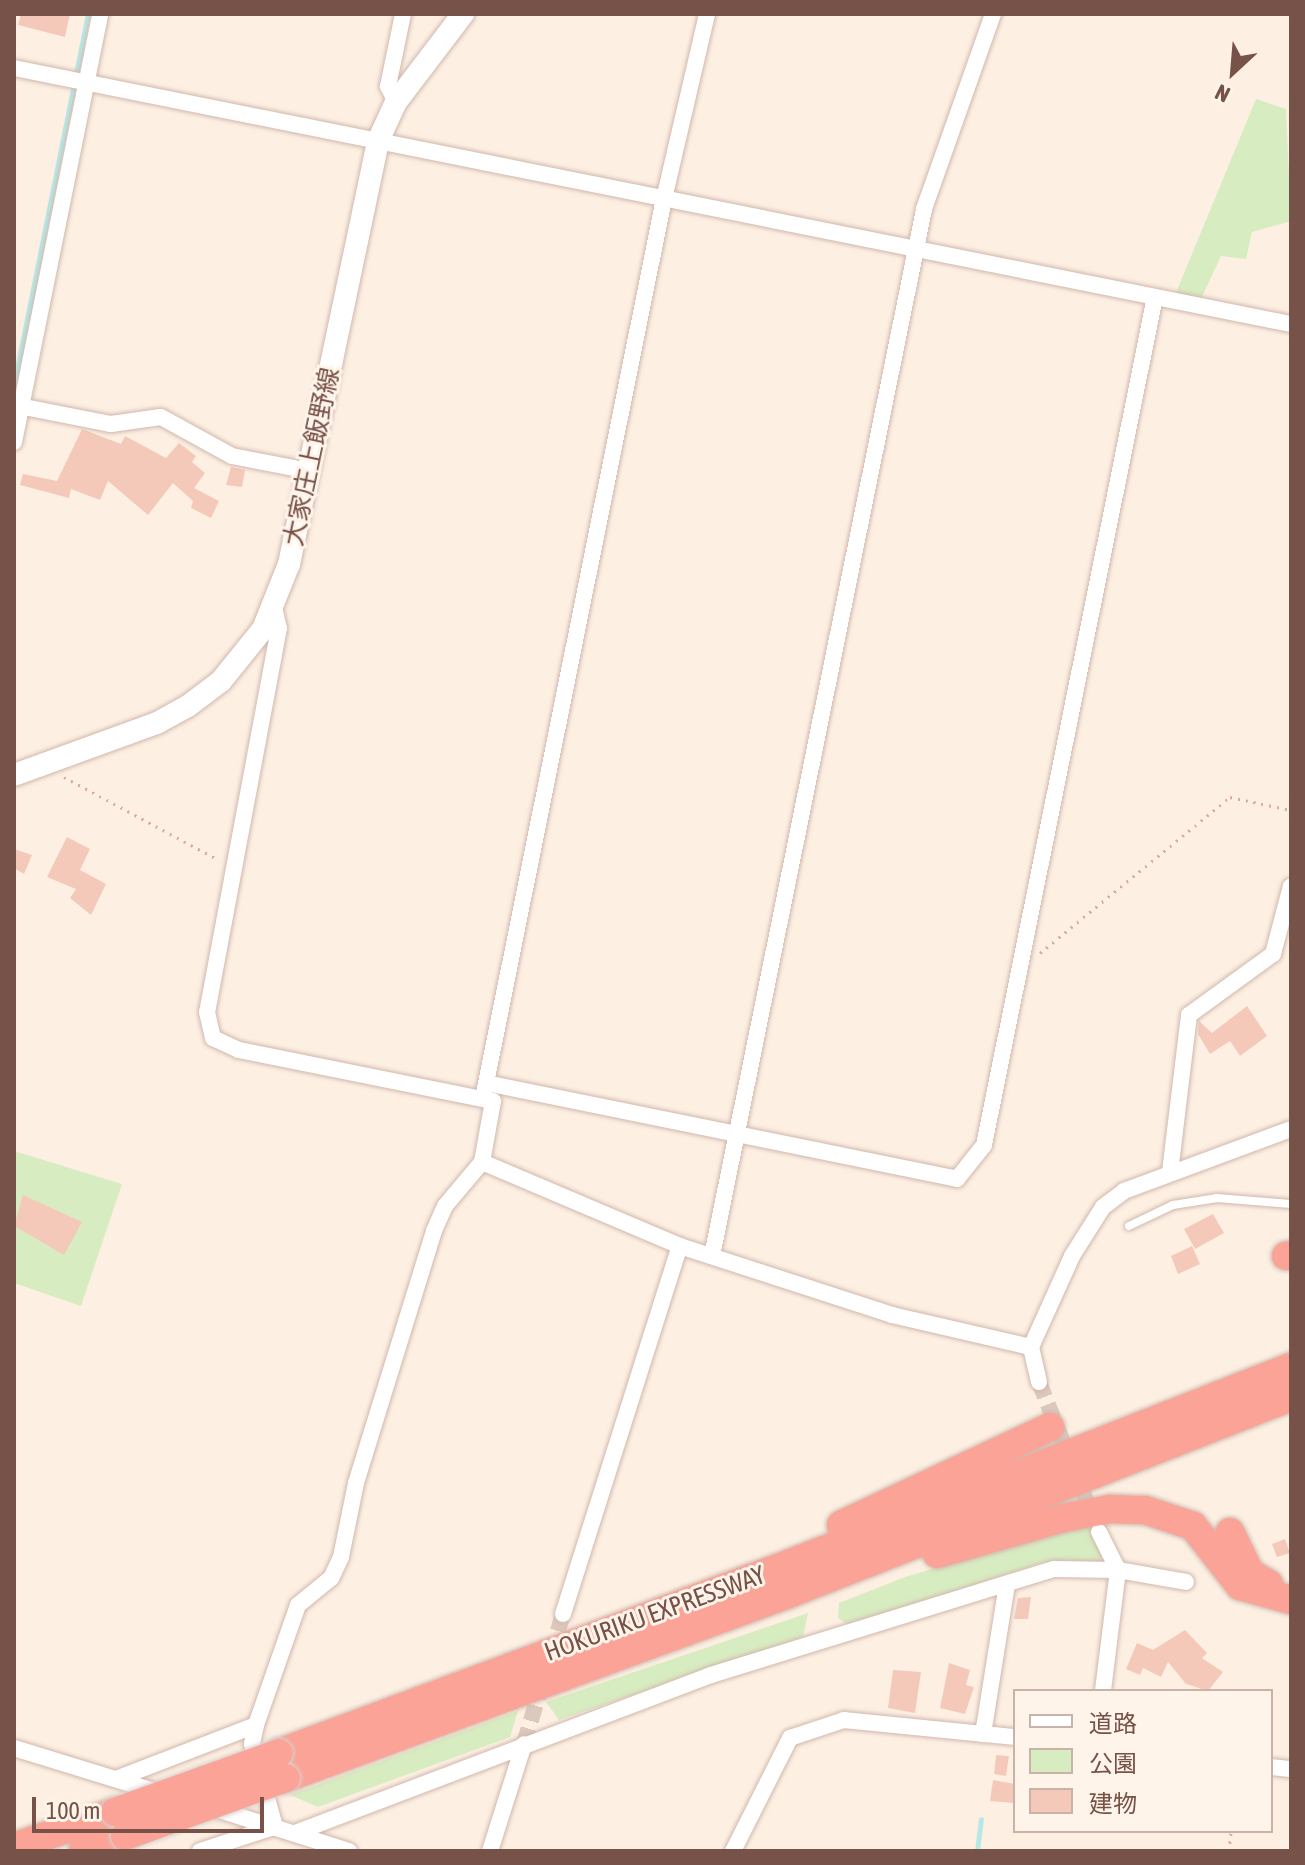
<!DOCTYPE html>
<html>
<head>
<meta charset="utf-8">
<style>
	body { margin:0 }
	#map { position:relative; width:1305px; height:1865px; overflow:hidden; background:#fdf0e3; font-family:"Asap Condensed","Noto Sans JP",sans-serif }
	div>[style] { position:absolute }
	.green>* { inset:0; background:#d8ecc1 }
	.stream>* { height:5px; margin:-2.5px; padding:0 2.5px; transform-origin:2.5px; border-radius:2.5px; background:#b6e8e8 }
	.building>* { inset:0; background:#f4c9b9 }
	.minor-tunnel>* { height:16px; margin-top:-8px; transform-origin:0; background:repeating-linear-gradient(90deg,#dcc8bc 0 16px,transparent 0 24px) }
	.path>* { height:3px; margin-top:-1.5px; transform-origin:0; background:repeating-linear-gradient(90deg,#d9ac9c 0 2px,transparent 0 8px) }
	.roads { filter:drop-shadow(0 0 2px #d1b7ac) drop-shadow(0 0 2px #d1b7ac) }
	.service>* { height:8px; margin:-4px; padding:0 4px; transform-origin:4px; border-radius:4px; background:#fff }
	.minor>* { height:16px; margin:-8px; padding:0 8px; transform-origin:8px; border-radius:8px; background:#fff }
	.secondary>* { height:22px; margin:-11px; padding:0 11px; transform-origin:11px; border-radius:11px; background:#fff }
	.motorway>* { height:28px; margin:-14px; padding:0 14px; transform-origin:14px; border-radius:14px; background:#fba397 }
	.bridges { filter:drop-shadow(0 0 2px #d9cfcc) drop-shadow(0 0 2px #d9cfcc) }
	.motorway-bridge>* { height:28px; margin:-14px; padding:0 14px; transform-origin:14px; border-radius:14px; background:#fba397 }
	span { translate:-50% -50%; white-space:nowrap; text-align:center; line-height:1.15; -webkit-text-stroke:6px #fff4ea; paint-order:stroke }
	.street-label { font-size:26px; color:#775248 }
	.frame { position:absolute; inset:0; border:16px solid #775248; pointer-events:none }
	.legend { position:absolute; left:1013px; top:1689px; width:260px; height:144px; box-sizing:border-box; background:#fff4ea; border:2px solid #c9b3a9; margin:0; padding:10px 14px; list-style:none; font-size:24px; color:#775248 }
	.legend li { display:flex; align-items:center; gap:16px; height:40px }
	.legend b { width:40px; border:2px solid #c9b3a9 }
	.north { position:absolute; left:1193px; top:32px; width:80px; height:80px; -webkit-text-stroke:6px #fff4ea; paint-order:stroke; rotate:206deg; font-size:22px; font-weight:700; line-height:32px; text-align:center; color:#775248 }
	.north::after { content:''; display:block; margin:auto; width:28px; height:36px; background:#775248; clip-path:polygon(50% 0,100% 100%,50% 72%,0 100%) }
	.scale { position:absolute; left:32px; top:1797px; width:232px; height:36px; box-sizing:border-box; border:4px solid #775248; border-top:0; padding-left:10px; font-size:24px; line-height:28px; white-space:nowrap; color:#775248; -webkit-text-stroke:6px #fff4ea; paint-order:stroke }
</style>
</head>
<body>
<div id="map">
	<div class="green">
		<i style="clip-path:polygon(1256px 99px,1286px 109px,1291px 221px,1252px 232px,1246px 259px,1221px 256px,1201px 299px,1175px 295px)"></i>
		<i style="clip-path:polygon(14px 1151px,122px 1184px,81px 1306px,14px 1283px)"></i>
		<i style="clip-path:polygon(1089px 1523px,1103px 1556px,1098px 1563px,1044px 1562px,862px 1622px,847px 1624px,838px 1618px,839px 1603px,905px 1577px)"></i>
		<i style="clip-path:polygon(808px 1613px,803px 1637px,559px 1720px,546px 1702px)"></i>
		<i style="clip-path:polygon(518px 1711px,510px 1737px,318px 1807px,290px 1795px)"></i>
	</div>
	<div class="stream">
		<i style="left:14px;top:384px;width:377px;rotate:-78.7deg"></i>
		<i style="left:977px;top:1851px;width:32px;rotate:-83deg"></i>
	</div>
	<div class="building">
		<i style="clip-path:polygon(21px 14px,70px 14px,65px 37px,18px 25px)"></i>
		<i style="clip-path:polygon(82px 429px,121px 444px,125px 436px,166px 458px,179px 443px,196px 456px,192px 462px,205px 473px,194px 488px,219px 501px,211px 518px,191px 508px,193px 501px,173px 483px,148px 515px,108px 481px,100px 500px,71px 489px,69px 498px,20px 485px,23px 474px,57px 481px)"></i>
		<i style="clip-path:polygon(231px 467px,245px 470px,242px 487px,226px 485px)"></i>
		<i style="clip-path:polygon(67px 837px,90px 849px,80px 870px,106px 884px,91px 915px,70px 898px,76px 889px,47px 877px)"></i>
		<i style="clip-path:polygon(14px 849px,32px 855px,24px 874px,14px 868px)"></i>
		<i style="clip-path:polygon(1247px 1006px,1267px 1036px,1240px 1056px,1230px 1041px,1210px 1054px,1198px 1034px,1199px 1021px,1212px 1033px)"></i>
		<i style="clip-path:polygon(23px 1195px,82px 1222px,64px 1255px,14px 1226px)"></i>
		<i style="clip-path:polygon(1213px 1214px,1224px 1233px,1195px 1249px,1184px 1229px)"></i>
		<i style="clip-path:polygon(1192px 1246px,1200px 1264px,1178px 1274px,1171px 1256px)"></i>
		<i style="clip-path:polygon(1285px 1539px,1290px 1553px,1277px 1557px,1272px 1544px)"></i>
		<i style="clip-path:polygon(1031px 1597px,1028px 1619px,1014px 1619px,1018px 1598px)"></i>
		<i style="clip-path:polygon(1185px 1630px,1207px 1653px,1202px 1658px,1223px 1672px,1208px 1691px,1186px 1684px,1168px 1662px,1161px 1677px,1143px 1668px,1140px 1675px,1126px 1669px,1137px 1643px,1153px 1650px)"></i>
		<i style="clip-path:polygon(949px 1663px,970px 1670px,966px 1685px,974px 1687px,965px 1714px,940px 1708px)"></i>
		<i style="clip-path:polygon(893px 1670px,921px 1672px,915px 1713px,888px 1708px)"></i>
		<i style="clip-path:polygon(996px 1755px,1009px 1756px,1006px 1776px,994px 1774px)"></i>
		<i style="clip-path:polygon(993px 1780px,1015px 1784px,1013px 1803px,990px 1801px)"></i>
	</div>
	<div class="minor-tunnel">
		<i style="left:1039px;top:1382px;width:146px;rotate:68.3deg"></i>
		<i style="left:551px;top:1654px;width:42px;rotate:-73.3deg"></i>
		<i style="left:524px;top:1744px;width:67px;rotate:-73.5deg"></i>
	</div>
	<div class="path">
		<i style="left:64px;top:777px;width:176px;rotate:28.2deg"></i>
		<i style="left:1040px;top:953px;width:246px;rotate:-39.4deg"></i>
		<i style="left:1230px;top:797px;width:62px;rotate:12deg"></i>
		<i style="left:1229px;top:1851px;width:20px;rotate:-84deg"></i>
	</div>
	<div class="roads">
		<div class="service">
			<i style="left:1129px;top:1226px;width:49px;rotate:-25.5deg"></i>
			<i style="left:1173px;top:1205px;width:45px;rotate:-9deg"></i>
			<i style="left:1217px;top:1198px;width:74px;rotate:4.6deg"></i>
		</div>
		<div class="minor">
			<i style="left:14px;top:68px;width:1302px;rotate:11.34deg"></i>
			<i style="left:396px;top:102px;width:18px;rotate:-117deg"></i>
			<i style="left:388px;top:86px;width:74px;rotate:-78.2deg"></i>
			<i style="left:14px;top:405px;width:99px;rotate:11.1deg"></i>
			<i style="left:111px;top:424px;width:50px;rotate:-8deg"></i>
			<i style="left:161px;top:417px;width:81px;rotate:28.8deg"></i>
			<i style="left:232px;top:456px;width:78px;rotate:11deg"></i>
			<i style="left:14px;top:442px;width:437px;rotate:-78.6deg"></i>
			<i style="left:274px;top:607px;width:22px;rotate:77deg"></i>
			<i style="left:279px;top:628px;width:391px;rotate:100.6deg"></i>
			<i style="left:207px;top:1012px;width:27px;rotate:77deg"></i>
			<i style="left:213px;top:1038px;width:29px;rotate:25deg"></i>
			<i style="left:239px;top:1050px;width:259px;rotate:11.4deg"></i>
			<i style="left:493px;top:1101px;width:62px;rotate:100.2deg"></i>
			<i style="left:482px;top:1162px;width:57px;rotate:130.1deg"></i>
			<i style="left:445px;top:1206px;width:27px;rotate:114deg"></i>
			<i style="left:434px;top:1231px;width:264px;rotate:107.2deg"></i>
			<i style="left:356px;top:1483px;width:76px;rotate:101.5deg"></i>
			<i style="left:341px;top:1557px;width:23px;rotate:115deg"></i>
			<i style="left:331px;top:1578px;width:43px;rotate:140.7deg"></i>
			<i style="left:298px;top:1605px;width:127px;rotate:109.3deg"></i>
			<i style="left:256px;top:1725px;width:19px;rotate:102deg"></i>
			<i style="left:252px;top:1744px;width:86px;rotate:74.5deg"></i>
			<i style="left:486px;top:1083px;width:481px;rotate:11.5deg"></i>
			<i style="left:957px;top:1179px;width:43px;rotate:-51.5deg"></i>
			<i style="left:984px;top:1145px;width:865px;rotate:-78.6deg"></i>
			<i style="left:484px;top:1093px;width:912px;rotate:-78.62deg"></i>
			<i style="left:664px;top:199px;width:190px;rotate:-76.9deg"></i>
			<i style="left:482px;top:1162px;width:215px;rotate:23deg"></i>
			<i style="left:680px;top:1246px;width:223px;rotate:18deg"></i>
			<i style="left:892px;top:1315px;width:143px;rotate:13deg"></i>
			<i style="left:1170px;top:1172px;width:158px;rotate:-83.1deg"></i>
			<i style="left:1189px;top:1015px;width:104px;rotate:-36deg"></i>
			<i style="left:1273px;top:954px;width:70px;rotate:-75.2deg"></i>
			<i style="left:712px;top:1256px;width:1068px;rotate:-78.55deg"></i>
			<i style="left:924px;top:209px;width:207px;rotate:-70.5deg"></i>
			<i style="left:1039px;top:1382px;width:36px;rotate:-103deg"></i>
			<i style="left:1031px;top:1347px;width:100px;rotate:-65.7deg"></i>
			<i style="left:1072px;top:1256px;width:58px;rotate:-57.7deg"></i>
			<i style="left:1103px;top:1207px;width:26px;rotate:-37deg"></i>
			<i style="left:1124px;top:1191px;width:178px;rotate:-20.4deg"></i>
			<i style="left:1099px;top:1532px;width:42px;rotate:63.4deg"></i>
			<i style="left:1118px;top:1570px;width:122px;rotate:97.1deg"></i>
			<i style="left:563px;top:1614px;width:386px;rotate:-72.4deg"></i>
			<i style="left:983px;top:1734px;width:152px;rotate:-80.9deg"></i>
			<i style="left:14px;top:1748px;width:153px;rotate:17.1deg"></i>
			<i style="left:1271px;top:1767px;width:20px;rotate:6deg"></i>
			<i style="left:116px;top:1779px;width:150px;rotate:-21.1deg"></i>
			<i style="left:210px;top:1807px;width:146px;rotate:17.6deg"></i>
			<i style="left:295px;top:1833px;width:445px;rotate:-20.8deg"></i>
			<i style="left:711px;top:1675px;width:359px;rotate:-17.2deg"></i>
			<i style="left:1054px;top:1569px;width:64px;rotate:0.9deg"></i>
			<i style="left:1118px;top:1570px;width:69px;rotate:10deg"></i>
			<i style="left:200px;top:1851px;width:78px;rotate:-18deg"></i>
			<i style="left:490px;top:1851px;width:112px;rotate:-72.4deg"></i>
			<i style="left:733px;top:1851px;width:127px;rotate:-63.2deg"></i>
			<i style="left:790px;top:1738px;width:57px;rotate:-18.4deg"></i>
			<i style="left:844px;top:1720px;width:172px;rotate:5.7deg"></i>
		</div>
		<div class="secondary">
			<i style="left:14px;top:775px;width:152px;rotate:-20deg"></i>
			<i style="left:157px;top:723px;width:35px;rotate:-29deg"></i>
			<i style="left:188px;top:706px;width:41px;rotate:-37.1deg"></i>
			<i style="left:221px;top:681px;width:67px;rotate:-51.1deg"></i>
			<i style="left:263px;top:629px;width:70px;rotate:-68.2deg"></i>
			<i style="left:289px;top:564px;width:432px;rotate:-78.1deg"></i>
			<i style="left:378px;top:141px;width:43px;rotate:-65.2deg"></i>
			<i style="left:396px;top:102px;width:111px;rotate:-52.7deg"></i>
		</div>
		<div class="motorway">
			<i style="left:1286px;top:1256px;width:5px;rotate:-11deg"></i>
			<i style="left:841px;top:1525px;width:231px;rotate:-25.1deg"></i>
			<i style="left:1230px;top:1532px;width:46px;rotate:64deg"></i>
			<i style="left:1250px;top:1573px;width:22px;rotate:30deg"></i>
			<i style="left:937px;top:1554px;width:131px;rotate:-15.9deg"></i>
			<i style="left:1063px;top:1518px;width:48px;rotate:-10.8deg"></i>
			<i style="left:1110px;top:1509px;width:35px;rotate:2deg"></i>
			<i style="left:1145px;top:1510px;width:51px;rotate:18.4deg"></i>
			<i style="left:1193px;top:1526px;width:76px;rotate:51.9deg"></i>
			<i style="left:1240px;top:1586px;width:53px;rotate:15.4deg"></i>
			<i style="left:279px;top:1753px;width:532px;rotate:-20.34deg"></i>
			<i style="left:778px;top:1568px;width:551px;rotate:-21.4deg"></i>
			<i style="left:286px;top:1778px;width:532px;rotate:-20.1deg"></i>
			<i style="left:786px;top:1595px;width:542px;rotate:-21.41deg"></i>
			<i style="left:14px;top:1847px;width:107px;rotate:-19.1deg"></i>
			<i style="left:83px;top:1851px;width:45px;rotate:-19.7deg"></i>
		</div>
	</div>
	<div class="bridges">
		<div class="motorway-bridge">
			<i style="left:115px;top:1812px;width:174px;rotate:-19.8deg"></i>
			<i style="left:125px;top:1836px;width:171px;rotate:-19.8deg"></i>
		</div>
	</div>
	<div class="street-label">
		<span style="left:312px;top:457px;rotate:-78deg">大家庄上飯野線</span>
		<span style="left:655px;top:1614px;rotate:-20deg">HOKURIKU EXPRESSWAY</span>
	</div>
	<div class="frame"></div>
	<ul class="legend">
	<li><b style="height:10px;background:#fff"></b>道路</li>
	<li><b style="height:22px;background:#d8ecc1"></b>公園</li>
	<li><b style="height:22px;background:#f4c9b9"></b>建物</li>
	</ul>
	<div class="north">N</div>
	<div class="scale">100 m</div>
</div>
</body>
</html>
